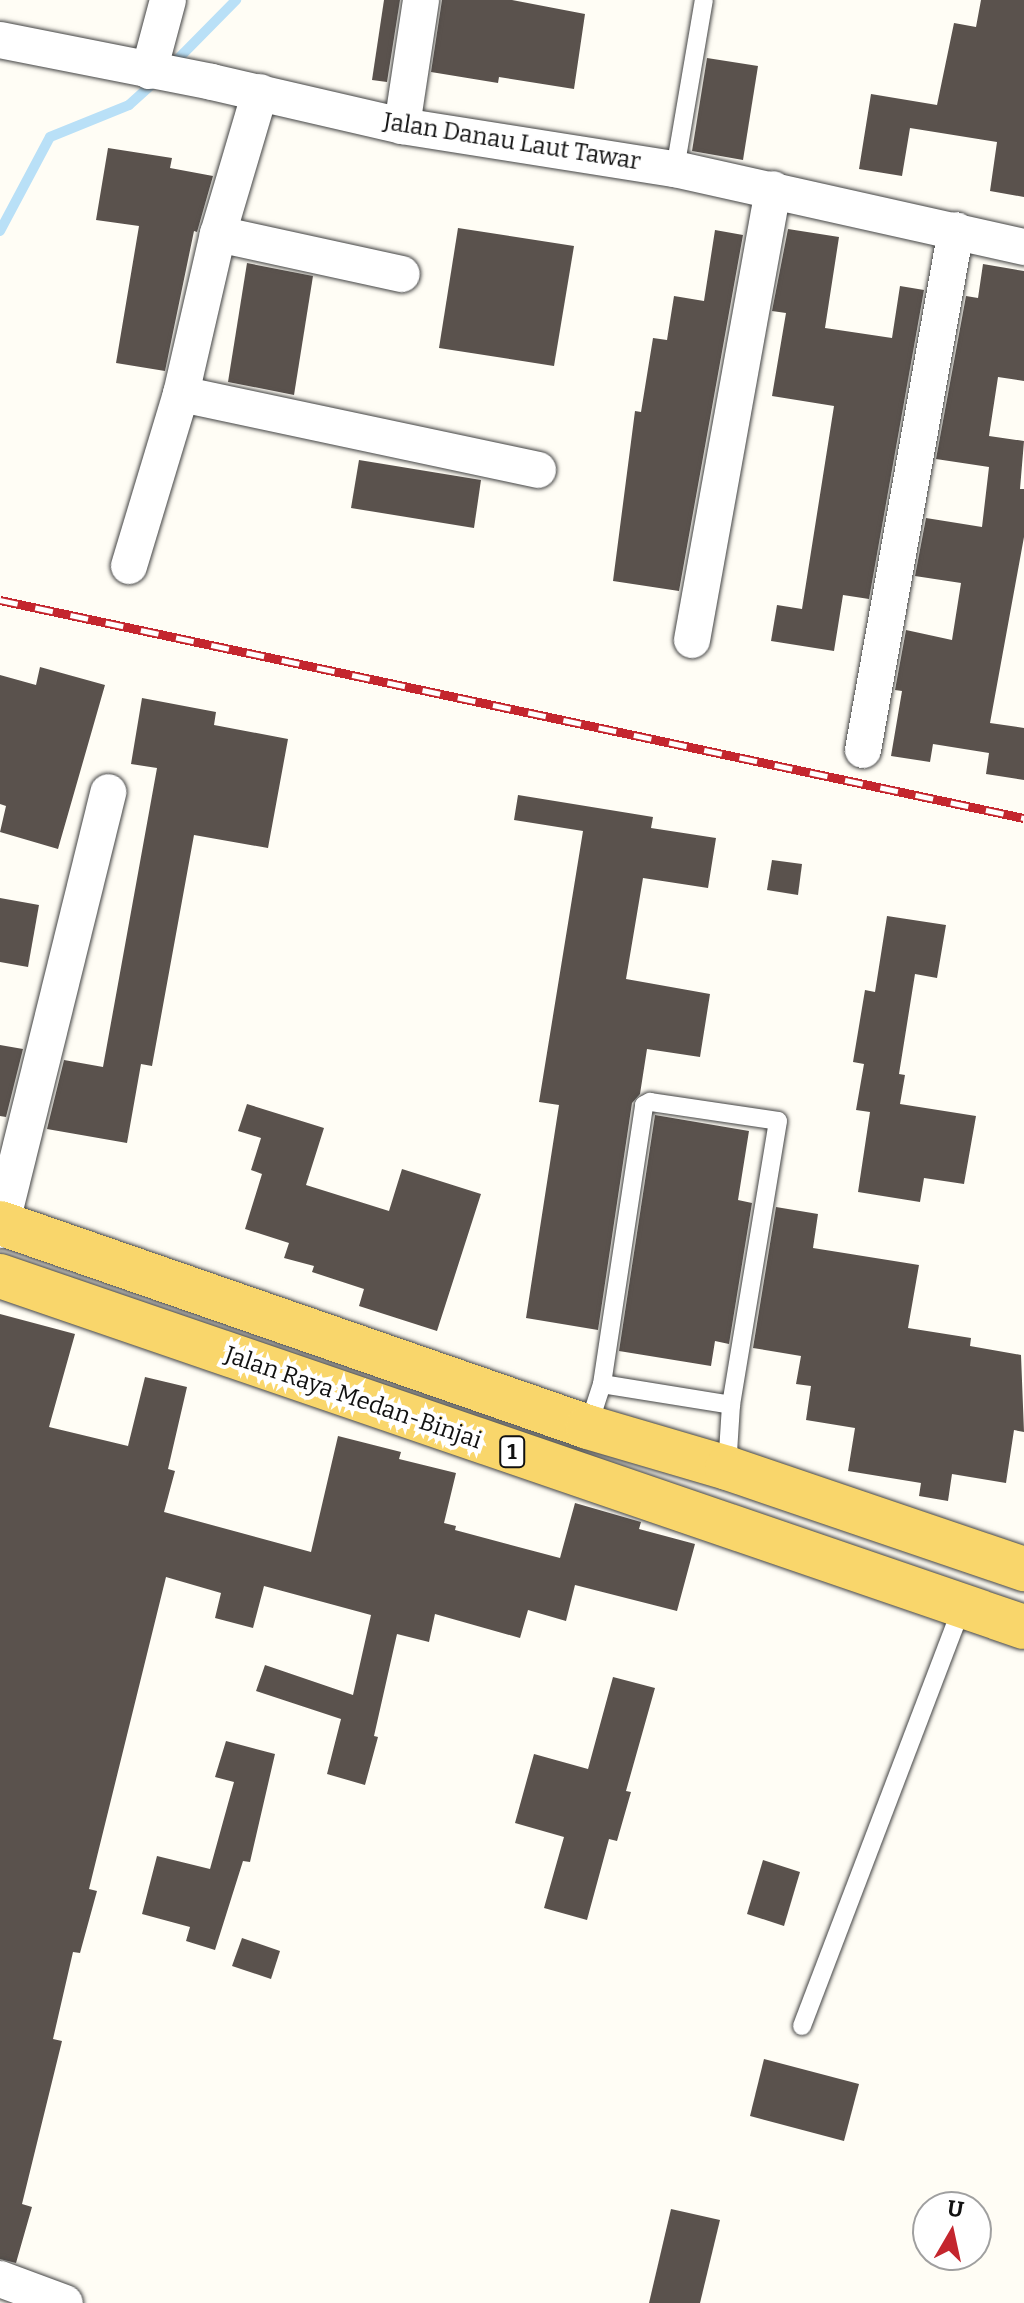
<!DOCTYPE html>
<html>
<head>
<meta charset="utf-8">
<style>
	body { margin:0 }
	#map { position:relative; width:1024px; height:2303px; overflow:hidden; background:#fffdf5; font-family:Bitter,serif }
	div>[style] { position:absolute }
	.stream>* { height:10px; margin:-5px; padding:0 5px; transform-origin:5px; border-radius:5px; background:#b9e0f7 }
	.building>* { inset:0; background:#5a524d }
	.roads { filter:drop-shadow(0 0 2px #444) drop-shadow(0 0 2px #444) }
	.lane>* { height:18px; margin:-9px; padding:0 9px; transform-origin:9px; border-radius:9px; background:#fff }
	.street>* { height:36px; margin:-18px; padding:0 18px; transform-origin:18px; border-radius:18px; background:#fff }
	.primary>* { height:44px; margin:-22px; padding:0 22px; transform-origin:22px; border-radius:22px; background:#f9d66b }
	.rail>* { height:9px; margin-top:-4.5px; transform-origin:0; background:repeating-linear-gradient(90deg,#fff 0 18px,#c4262e 0 36px); box-sizing:border-box; border-block:2px solid #c4262e }
	span { translate:-50% -50%; white-space:nowrap; text-align:center; line-height:1.15; -webkit-text-stroke:8px #fff; paint-order:stroke }
	.shield-label span { padding:2px 6px; background:#fff; border:2px solid; border-radius:6px; -webkit-text-stroke-width:0 }
	.shield-label { font-size:22px; color:#111; font-weight:700 }
	.street-label { font-size:24px; color:#111 }
	.north { position:absolute; left:912px; top:2191px; width:80px; height:80px; box-sizing:border-box; background:#fff; border:2px solid #a0a0a0; border-radius:50%; rotate:9deg; font-size:22px; font-weight:700; line-height:32px; text-align:center; color:#111 }
	.north::after { content:''; display:block; margin:auto; width:28px; height:36px; background:#c4262e; clip-path:polygon(50% 0,100% 100%,50% 72%,0 100%) }
</style>
</head>
<body>
<div id="map">
	<div class="stream">
		<i style="left:171px;top:66px;width:93px;rotate:-45.4deg"></i>
		<i style="left:0;top:231px;width:106px;rotate:-62deg"></i>
		<i style="left:50px;top:137px;width:85px;rotate:-22.1deg"></i>
		<i style="left:129px;top:105px;width:38px;rotate:-42deg"></i>
	</div>
	<div class="building">
		<i style="clip-path:polygon(384px 0,400px 0,387px 82px,372px 80px)"></i>
		<i style="clip-path:polygon(442px 0,512px 0,585px 14px,574px 89px,499px 77px,498px 83px,431px 72px)"></i>
		<i style="clip-path:polygon(981px 0,1024px 0,1024px 197px,990px 191px,997px 142px,910px 128px,902px 176px,859px 169px,871px 94px,937px 105px,954px 23px,976px 27px)"></i>
		<i style="clip-path:polygon(707px 58px,758px 66px,743px 160px,692px 151px)"></i>
		<i style="clip-path:polygon(108px 148px,172px 158px,170px 168px,213px 176px,197px 232px,194px 231px,165px 371px,116px 363px,139px 226px,96px 220px)"></i>
		<i style="clip-path:polygon(458px 228px,574px 246px,554px 366px,439px 348px)"></i>
		<i style="clip-path:polygon(788px 229px,839px 237px,825px 328px,892px 338px,900px 286px,924px 290px,869px 599px,843px 595px,834px 651px,771px 641px,777px 605px,802px 609px,834px 406px,772px 396px,786px 313px,772px 311px)"></i>
		<i style="clip-path:polygon(715px 230px,743px 235px,679px 591px,613px 581px,635px 411px,641px 412px,653px 338px,667px 340px,674px 296px,704px 301px)"></i>
		<i style="clip-path:polygon(247px 263px,313px 276px,294px 395px,228px 382px)"></i>
		<i style="clip-path:polygon(983px 264px,1024px 271px,1024px 381px,998px 377px,989px 436px,1024px 441px,1020px 489px,1024px 489px,1024px 537px,990px 723px,1024px 728px,1024px 780px,986px 774px,989px 753px,933px 744px,930px 762px,891px 756px,902px 691px,895px 690px,906px 630px,952px 640px,961px 583px,915px 576px,926px 518px,982px 527px,989px 467px,936px 459px,966px 296px,978px 298px)"></i>
		<i style="clip-path:polygon(359px 460px,481px 480px,474px 528px,351px 508px)"></i>
		<i style="clip-path:polygon(40px 667px,105px 685px,58px 849px,0 832px,6px 806px,0 804px,0 675px,36px 685px)"></i>
		<i style="clip-path:polygon(142px 698px,216px 712px,214px 725px,288px 739px,268px 848px,194px 835px,152px 1066px,141px 1064px,127px 1143px,47px 1129px,64px 1060px,103px 1067px,157px 768px,131px 764px)"></i>
		<i style="clip-path:polygon(518px 795px,653px 817px,651px 828px,716px 838px,708px 888px,643px 878px,626px 979px,710px 994px,700px 1057px,647px 1049px,640px 1094px,632px 1103px,598px 1330px,526px 1318px,559px 1105px,539px 1102px,583px 831px,514px 820px)"></i>
		<i style="clip-path:polygon(772px 860px,802px 864px,798px 895px,767px 890px)"></i>
		<i style="clip-path:polygon(0 898px,39px 905px,28px 967px,0 962px)"></i>
		<i style="clip-path:polygon(887px 916px,946px 925px,937px 978px,915px 974px,899px 1074px,905px 1075px,900px 1104px,976px 1116px,964px 1184px,924px 1178px,920px 1202px,858px 1192px,870px 1112px,856px 1110px,864px 1064px,853px 1062px,865px 990px,875px 992px)"></i>
		<i style="clip-path:polygon(0 1045px,23px 1049px,6px 1117px,0 1116px)"></i>
		<i style="clip-path:polygon(247px 1104px,324px 1128px,306px 1185px,389px 1211px,402px 1169px,481px 1194px,437px 1331px,359px 1306px,364px 1289px,312px 1272px,314px 1266px,284px 1258px,289px 1243px,245px 1229px,262px 1174px,251px 1170px,261px 1138px,238px 1131px)"></i>
		<i style="clip-path:polygon(655px 1115px,749px 1131px,738px 1200px,752px 1203px,729px 1344px,715px 1341px,711px 1366px,619px 1351px)"></i>
		<i style="clip-path:polygon(776px 1207px,818px 1214px,813px 1248px,919px 1265px,908px 1328px,971px 1338px,970px 1346px,1021px 1355px,1024px 1432px,1014px 1430px,1006px 1483px,952px 1474px,948px 1501px,919px 1496px,921px 1483px,848px 1471px,855px 1428px,806px 1420px,811px 1386px,796px 1384px,801px 1356px,753px 1348px)"></i>
		<i style="clip-path:polygon(0 1314px,75px 1334px,49px 1427px,128px 1446px,145px 1377px,187px 1387px,168px 1469px,175px 1471px,164px 1512px,311px 1552px,338px 1436px,401px 1452px,399px 1459px,456px 1473px,444px 1523px,456px 1526px,455px 1530px,560px 1558px,575px 1503px,641px 1522px,639px 1529px,695px 1544px,677px 1611px,575px 1585px,566px 1621px,528px 1610px,520px 1638px,435px 1614px,429px 1642px,397px 1634px,374px 1736px,378px 1737px,365px 1785px,327px 1774px,341px 1719px,256px 1691px,265px 1665px,353px 1695px,371px 1615px,264px 1586px,253px 1628px,215px 1618px,221px 1593px,166px 1577px,89px 1889px,97px 1891px,80px 1953px,73px 1952px,53px 2039px,62px 2041px,22px 2204px,32px 2207px,16px 2263px,0 2259px)"></i>
		<i style="clip-path:polygon(613px 1677px,655px 1688px,626px 1791px,631px 1792px,617px 1841px,609px 1839px,587px 1920px,544px 1908px,564px 1837px,515px 1823px,534px 1754px,588px 1769px)"></i>
		<i style="clip-path:polygon(226px 1741px,275px 1754px,250px 1862px,243px 1861px,215px 1950px,186px 1941px,190px 1927px,142px 1914px,157px 1856px,210px 1869px,234px 1782px,215px 1777px)"></i>
		<i style="clip-path:polygon(763px 1860px,800px 1872px,784px 1926px,747px 1914px)"></i>
		<i style="clip-path:polygon(242px 1938px,280px 1951px,271px 1979px,232px 1966px)"></i>
		<i style="clip-path:polygon(764px 2059px,859px 2084px,844px 2141px,750px 2116px)"></i>
		<i style="clip-path:polygon(671px 2209px,720px 2220px,700px 2303px,649px 2303px)"></i>
	</div>
	<div class="roads">
		<div class="lane">
			<i style="left:675px;top:169px;width:171px;rotate:-80.3deg"></i>
			<i style="left:602px;top:1384px;width:131px;rotate:9.2deg"></i>
			<i style="left:588px;top:1427px;width:45px;rotate:-72deg"></i>
			<i style="left:602px;top:1384px;width:282px;rotate:-81.4deg"></i>
			<i style="left:644px;top:1105px;width:7px;rotate:-27deg"></i>
			<i style="left:650px;top:1102px;width:129px;rotate:8.4deg"></i>
			<i style="left:778px;top:1121px;width:288px;rotate:99.4deg"></i>
			<i style="left:731px;top:1405px;width:63px;rotate:93.6deg"></i>
			<i style="left:802px;top:2026px;width:449px;rotate:-69.1deg"></i>
		</div>
		<div class="street">
			<i style="left:0;top:40px;width:216px;rotate:11.2deg"></i>
			<i style="left:212px;top:82px;width:195px;rotate:13deg"></i>
			<i style="left:402px;top:126px;width:276px;rotate:9deg"></i>
			<i style="left:675px;top:169px;width:358px;rotate:12.6deg"></i>
			<i style="left:149px;top:71px;width:73px;rotate:-75deg"></i>
			<i style="left:402px;top:126px;width:127px;rotate:-81.4deg"></i>
			<i style="left:218px;top:234px;width:188px;rotate:12.3deg"></i>
			<i style="left:181px;top:394px;width:365px;rotate:12deg"></i>
			<i style="left:129px;top:566px;width:180px;rotate:-73.2deg"></i>
			<i style="left:181px;top:394px;width:164px;rotate:-77deg"></i>
			<i style="left:218px;top:234px;width:148px;rotate:-73.5deg"></i>
			<i style="left:692px;top:640px;width:458px;rotate:-79.8deg"></i>
			<i style="left:863px;top:750px;width:528px;rotate:-79.86deg"></i>
			<i style="left:0;top:1230px;width:451px;rotate:-76.1deg"></i>
			<i style="left:0;top:2279px;width:69px;rotate:20.3deg"></i>
		</div>
		<div class="primary">
			<i style="left:0;top:1223px;width:622px;rotate:19.13deg"></i>
			<i style="left:588px;top:1427px;width:145px;rotate:16.4deg"></i>
			<i style="left:727px;top:1468px;width:314px;rotate:18.8deg"></i>
			<i style="left:0;top:1276px;width:1082px;rotate:18.92deg"></i>
		</div>
	</div>
	<div class="rail">
		<i style="left:0;top:600px;width:1047px;rotate:12.02deg"></i>
	</div>
	<div class="shield-label">
		<span style="left:512px;top:1452px">1</span>
	</div>
	<div class="street-label">
		<span style="left:512px;top:142px;rotate:9deg">Jalan Danau Laut Tawar</span>
		<span style="left:353px;top:1398px;rotate:19deg">Jalan Raya Medan-Binjai</span>
	</div>
	<div class="north">U</div>
</div>
</body>
</html>
